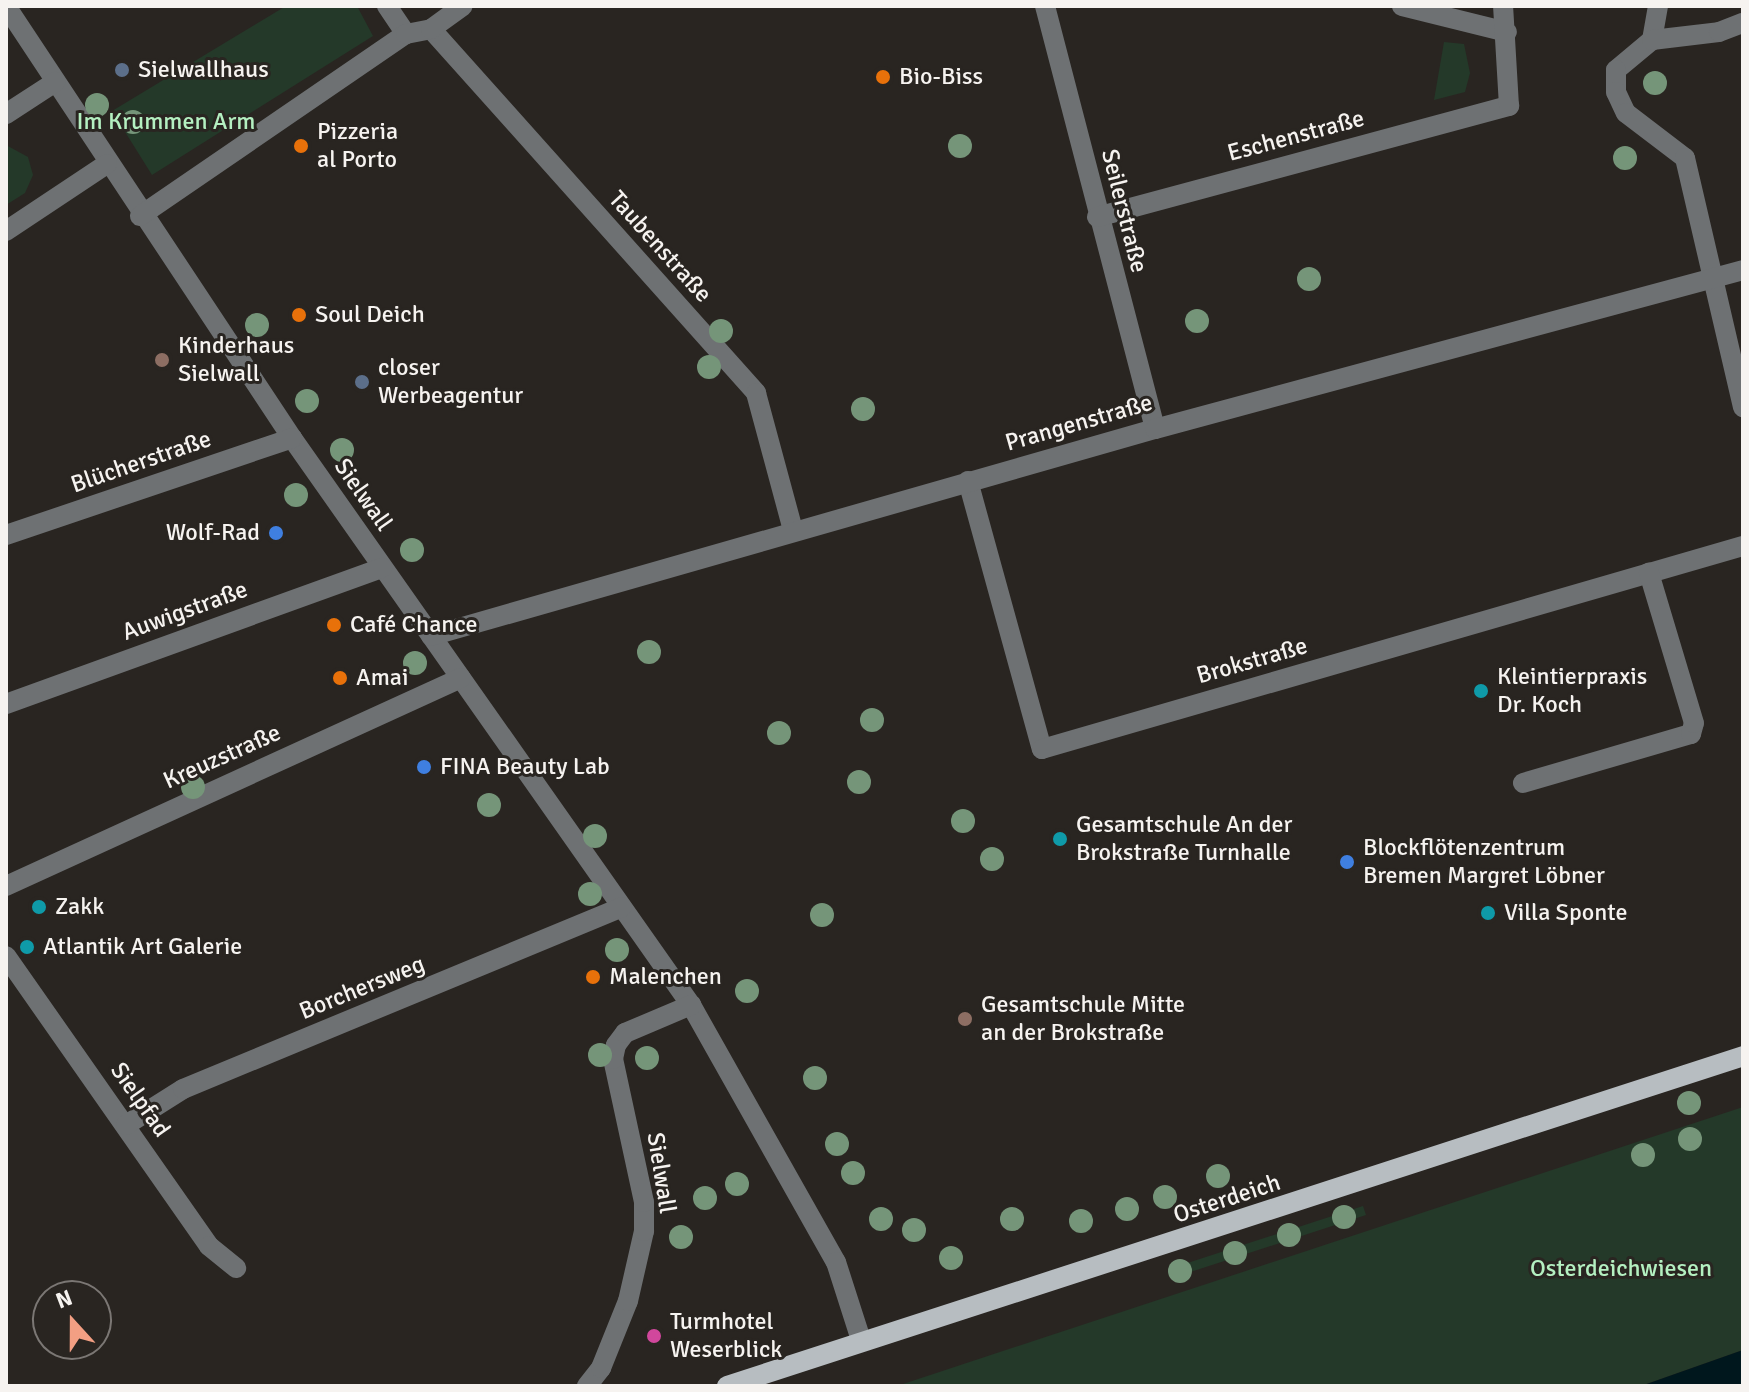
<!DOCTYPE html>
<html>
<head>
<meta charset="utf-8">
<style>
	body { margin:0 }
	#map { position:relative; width:1749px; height:1392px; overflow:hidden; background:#292521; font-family:Signika,sans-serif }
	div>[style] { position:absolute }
	.green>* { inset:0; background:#243929 }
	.water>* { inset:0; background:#00171d }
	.minor>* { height:20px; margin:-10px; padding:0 10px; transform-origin:10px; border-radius:10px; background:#6e7173 }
	.major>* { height:20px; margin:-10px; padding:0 10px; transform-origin:10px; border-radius:10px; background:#b7bdc1 }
	.trees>* { width:24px; height:24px; margin:-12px; border-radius:50%; background:#759579 }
	.dots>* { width:22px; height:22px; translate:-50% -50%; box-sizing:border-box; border:4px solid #292521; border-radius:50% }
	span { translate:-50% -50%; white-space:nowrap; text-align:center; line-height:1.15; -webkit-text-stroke:6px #292521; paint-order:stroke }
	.poi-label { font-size:24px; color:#f6f3f0 }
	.left { translate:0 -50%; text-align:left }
	.right { translate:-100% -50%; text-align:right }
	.park-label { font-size:24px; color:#b4f0c1 }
	.street-label { font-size:24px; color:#f6f3f0 }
	.frame { position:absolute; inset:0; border:8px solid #f6f3f0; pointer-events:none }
	.north { position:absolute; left:32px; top:1280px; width:80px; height:80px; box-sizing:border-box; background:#292521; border:2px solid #7b7774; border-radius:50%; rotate:339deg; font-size:22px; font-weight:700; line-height:32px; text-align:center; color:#f6f3f0 }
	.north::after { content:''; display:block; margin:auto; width:28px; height:36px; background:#f39f83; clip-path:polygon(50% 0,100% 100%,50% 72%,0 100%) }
</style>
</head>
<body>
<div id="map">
	<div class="green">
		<i style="clip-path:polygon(286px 6px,357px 6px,373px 36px,152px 175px,112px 111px)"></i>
		<i style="clip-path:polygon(1444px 42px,1464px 44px,1470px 73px,1465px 92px,1434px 100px)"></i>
		<i style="clip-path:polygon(6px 145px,28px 157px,33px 175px,25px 193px,6px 205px)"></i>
		<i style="clip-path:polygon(1743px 1107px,1743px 1350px,1641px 1386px,897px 1386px)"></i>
		<i style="clip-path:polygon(1363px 1206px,1366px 1215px,1172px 1278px,1169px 1269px)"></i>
	</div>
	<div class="water">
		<i style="clip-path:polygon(1743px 1350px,1743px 1386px,1641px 1386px)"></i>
	</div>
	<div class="minor">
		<i style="left:6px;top:6px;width:518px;rotate:56.49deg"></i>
		<i style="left:292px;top:438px;width:693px;rotate:54.87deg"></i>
		<i style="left:691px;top:1005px;width:295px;rotate:60.6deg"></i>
		<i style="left:836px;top:1262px;width:82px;rotate:72.2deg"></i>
		<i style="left:387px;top:6px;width:34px;rotate:56deg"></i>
		<i style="left:1045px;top:6px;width:437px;rotate:75.4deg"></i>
		<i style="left:1402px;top:6px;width:108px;rotate:13.9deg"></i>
		<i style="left:1658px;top:6px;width:35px;rotate:100deg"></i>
		<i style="left:1652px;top:40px;width:47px;rotate:140.2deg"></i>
		<i style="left:1616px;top:70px;width:22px;rotate:90deg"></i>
		<i style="left:1616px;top:92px;width:23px;rotate:65deg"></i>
		<i style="left:1626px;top:113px;width:74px;rotate:37.3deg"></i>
		<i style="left:1685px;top:158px;width:256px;rotate:76.9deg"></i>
		<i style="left:431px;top:29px;width:488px;rotate:48.2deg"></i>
		<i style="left:756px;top:393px;width:142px;rotate:74.9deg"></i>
		<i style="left:1652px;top:40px;width:67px;rotate:-6.8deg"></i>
		<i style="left:1719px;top:32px;width:26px;rotate:-21deg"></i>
		<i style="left:6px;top:114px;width:59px;rotate:-33.1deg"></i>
		<i style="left:140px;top:216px;width:322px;rotate:-34.4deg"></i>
		<i style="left:406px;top:34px;width:25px;rotate:-11deg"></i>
		<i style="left:431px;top:29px;width:39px;rotate:-36deg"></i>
		<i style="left:1097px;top:217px;width:427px;rotate:-15.1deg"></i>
		<i style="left:1509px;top:106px;width:100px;rotate:-93.4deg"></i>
		<i style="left:6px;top:231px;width:121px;rotate:-33.6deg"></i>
		<i style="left:968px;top:481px;width:278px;rotate:74.6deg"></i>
		<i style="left:1042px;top:749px;width:730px;rotate:-16.15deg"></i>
		<i style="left:6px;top:535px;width:302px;rotate:-18.7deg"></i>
		<i style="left:431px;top:636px;width:753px;rotate:-15.96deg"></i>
		<i style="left:1155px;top:429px;width:609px;rotate:-15.13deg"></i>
		<i style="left:6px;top:704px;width:400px;rotate:-19.9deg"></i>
		<i style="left:1523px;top:783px;width:175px;rotate:-16.3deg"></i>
		<i style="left:1691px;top:734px;width:11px;rotate:-75deg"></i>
		<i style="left:1694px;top:723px;width:157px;rotate:-106.7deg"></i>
		<i style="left:6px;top:886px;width:500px;rotate:-24.57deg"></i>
		<i style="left:6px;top:956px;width:354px;rotate:55deg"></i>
		<i style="left:209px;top:1246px;width:35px;rotate:39deg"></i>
		<i style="left:126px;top:1125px;width:67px;rotate:-32.3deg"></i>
		<i style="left:183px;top:1089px;width:475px;rotate:-22.5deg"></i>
		<i style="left:587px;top:1386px;width:23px;rotate:-52deg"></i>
		<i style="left:601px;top:1368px;width:72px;rotate:-68.1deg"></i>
		<i style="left:628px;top:1301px;width:72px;rotate:-77.1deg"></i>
		<i style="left:644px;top:1231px;width:29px;rotate:-90deg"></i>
		<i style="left:644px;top:1202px;width:146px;rotate:-102.2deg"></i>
		<i style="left:613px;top:1059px;width:14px;rotate:-78deg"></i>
		<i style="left:616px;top:1045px;width:15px;rotate:-53deg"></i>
		<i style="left:625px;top:1033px;width:72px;rotate:-23deg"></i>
	</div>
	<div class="major">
		<i style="left:727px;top:1386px;width:1068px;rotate:-17.99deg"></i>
	</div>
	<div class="trees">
		<i style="left:1655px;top:83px"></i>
		<i style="left:97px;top:105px"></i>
		<i style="left:133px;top:122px"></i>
		<i style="left:960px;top:146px"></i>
		<i style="left:1625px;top:158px"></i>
		<i style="left:1309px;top:279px"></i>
		<i style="left:1197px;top:321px"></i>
		<i style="left:257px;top:325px"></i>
		<i style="left:721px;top:331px"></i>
		<i style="left:709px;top:367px"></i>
		<i style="left:307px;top:401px"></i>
		<i style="left:863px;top:409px"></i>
		<i style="left:342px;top:450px"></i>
		<i style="left:296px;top:495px"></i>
		<i style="left:412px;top:550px"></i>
		<i style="left:649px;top:652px"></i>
		<i style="left:415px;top:663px"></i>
		<i style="left:872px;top:720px"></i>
		<i style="left:779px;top:733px"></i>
		<i style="left:859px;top:782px"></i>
		<i style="left:193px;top:787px"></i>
		<i style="left:489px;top:805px"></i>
		<i style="left:963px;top:821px"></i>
		<i style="left:595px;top:836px"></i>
		<i style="left:992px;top:859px"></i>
		<i style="left:590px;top:894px"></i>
		<i style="left:822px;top:915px"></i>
		<i style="left:617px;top:950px"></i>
		<i style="left:747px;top:991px"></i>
		<i style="left:600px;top:1055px"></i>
		<i style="left:647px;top:1058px"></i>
		<i style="left:815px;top:1078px"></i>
		<i style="left:1689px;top:1103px"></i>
		<i style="left:1690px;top:1139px"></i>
		<i style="left:837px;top:1144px"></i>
		<i style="left:1643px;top:1155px"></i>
		<i style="left:853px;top:1173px"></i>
		<i style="left:1218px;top:1176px"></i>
		<i style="left:737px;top:1184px"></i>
		<i style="left:1165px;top:1197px"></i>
		<i style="left:705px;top:1198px"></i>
		<i style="left:1127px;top:1209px"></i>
		<i style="left:1344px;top:1217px"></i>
		<i style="left:881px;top:1219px"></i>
		<i style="left:1012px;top:1219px"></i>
		<i style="left:1081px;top:1221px"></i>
		<i style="left:914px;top:1230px"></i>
		<i style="left:1289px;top:1235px"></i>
		<i style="left:681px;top:1237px"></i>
		<i style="left:1235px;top:1253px"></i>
		<i style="left:951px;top:1258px"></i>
		<i style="left:1180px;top:1271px"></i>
	</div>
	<div class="dots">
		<i style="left:122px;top:70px;background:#5c6f8a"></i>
		<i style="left:883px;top:77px;background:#e8710a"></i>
		<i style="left:301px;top:146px;background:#e8710a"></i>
		<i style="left:299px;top:315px;background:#e8710a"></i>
		<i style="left:162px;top:360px;background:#8d6e63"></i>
		<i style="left:362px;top:382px;background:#5c6f8a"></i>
		<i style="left:276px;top:533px;background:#3f7fe0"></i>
		<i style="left:334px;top:625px;background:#e8710a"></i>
		<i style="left:340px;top:678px;background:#e8710a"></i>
		<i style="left:1481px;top:691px;background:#0f9aa8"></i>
		<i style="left:424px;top:767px;background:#3f7fe0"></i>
		<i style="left:1060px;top:839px;background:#0f9aa8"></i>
		<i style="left:1347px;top:862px;background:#3f7fe0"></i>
		<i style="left:39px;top:907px;background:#0f9aa8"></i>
		<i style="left:1488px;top:913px;background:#0f9aa8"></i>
		<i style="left:27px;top:947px;background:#0f9aa8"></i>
		<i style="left:593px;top:977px;background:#e8710a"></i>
		<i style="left:965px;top:1019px;background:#8d6e63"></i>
		<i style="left:654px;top:1336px;background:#d1479c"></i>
	</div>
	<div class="poi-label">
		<span class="left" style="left:138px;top:70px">Sielwallhaus</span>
		<span class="left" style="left:899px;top:77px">Bio-Biss</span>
		<span class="left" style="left:317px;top:146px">Pizzeria<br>al Porto</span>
		<span class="left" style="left:315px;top:315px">Soul Deich</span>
		<span class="left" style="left:178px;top:360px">Kinderhaus<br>Sielwall</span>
		<span class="left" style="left:378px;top:382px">closer<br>Werbeagentur</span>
		<span class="right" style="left:260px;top:533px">Wolf-Rad</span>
		<span class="left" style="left:350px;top:625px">Café Chance</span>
		<span class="left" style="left:1497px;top:691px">Kleintierpraxis<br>Dr. Koch</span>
		<span class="left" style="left:356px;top:678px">Amai</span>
		<span class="left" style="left:440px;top:767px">FINA Beauty Lab</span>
		<span class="left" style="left:1076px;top:839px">Gesamtschule An der<br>Brokstraße Turnhalle</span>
		<span class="left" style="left:1363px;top:862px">Blockflötenzentrum<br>Bremen Margret Löbner</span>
		<span class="left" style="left:55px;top:907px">Zakk</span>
		<span class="left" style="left:1504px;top:913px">Villa Sponte</span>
		<span class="left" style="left:43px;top:947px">Atlantik Art Galerie</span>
		<span class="left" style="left:609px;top:977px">Malenchen</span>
		<span class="left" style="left:981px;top:1019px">Gesamtschule Mitte<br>an der Brokstraße</span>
		<span class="left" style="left:670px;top:1336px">Turmhotel<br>Weserblick</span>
	</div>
	<div class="park-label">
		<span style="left:166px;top:122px">Im Krummen Arm</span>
		<span style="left:1621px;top:1269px">Osterdeichwiesen</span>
	</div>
	<div class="street-label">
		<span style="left:1296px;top:136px;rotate:-15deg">Eschenstraße</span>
		<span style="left:1124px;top:211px;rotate:76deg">Seilerstraße</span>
		<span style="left:660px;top:247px;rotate:48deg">Taubenstraße</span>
		<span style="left:1079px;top:423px;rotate:-16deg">Prangenstraße</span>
		<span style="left:141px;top:462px;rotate:-19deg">Blücherstraße</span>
		<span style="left:363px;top:495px;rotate:55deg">Sielwall</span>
		<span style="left:185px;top:611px;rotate:-20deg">Auwigstraße</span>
		<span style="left:1252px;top:661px;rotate:-16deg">Brokstraße</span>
		<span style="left:222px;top:757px;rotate:-24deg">Kreuzstraße</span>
		<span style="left:362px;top:988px;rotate:-22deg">Borchersweg</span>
		<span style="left:140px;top:1100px;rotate:55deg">Sielpfad</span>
		<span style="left:661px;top:1173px;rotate:81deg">Sielwall</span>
		<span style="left:1227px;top:1199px;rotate:-18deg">Osterdeich</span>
	</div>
	<div class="frame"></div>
	<div class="north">N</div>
</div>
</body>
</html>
